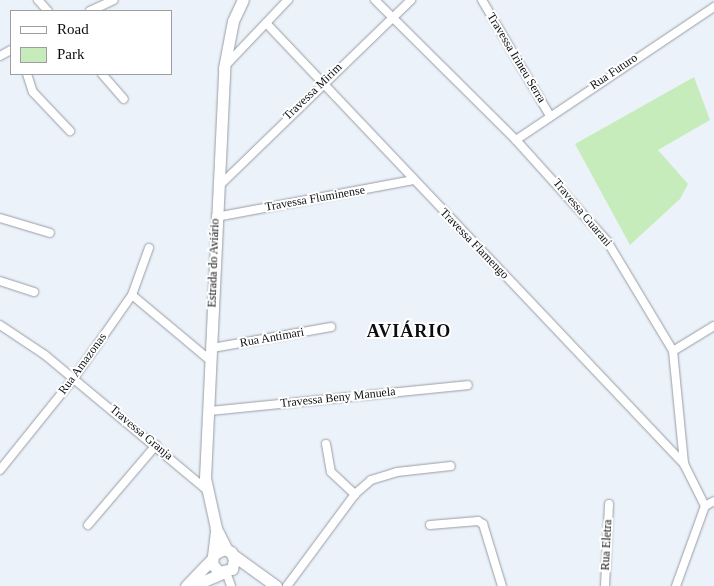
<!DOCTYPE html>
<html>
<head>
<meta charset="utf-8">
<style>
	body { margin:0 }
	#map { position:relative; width:714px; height:586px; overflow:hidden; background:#ecf2f9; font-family:"Times New Roman",serif }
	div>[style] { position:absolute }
	.green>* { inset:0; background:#c7ecbc }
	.roads { filter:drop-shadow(0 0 1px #989da4) drop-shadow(0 0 1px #989da4) }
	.street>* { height:8px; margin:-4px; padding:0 4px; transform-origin:4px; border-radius:4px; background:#fff }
	.secondary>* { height:11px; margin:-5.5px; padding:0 5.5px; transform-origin:5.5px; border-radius:5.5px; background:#fff }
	span { translate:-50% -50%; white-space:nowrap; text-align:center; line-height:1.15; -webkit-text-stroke:4px #fff; paint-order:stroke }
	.street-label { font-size:12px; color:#0b0d10 }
	.district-label { font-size:18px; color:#0b0d10; font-weight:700; letter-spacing:1px }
	.legend { position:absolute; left:10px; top:10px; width:162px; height:65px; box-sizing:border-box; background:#fff; border:1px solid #9d9e9f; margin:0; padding:6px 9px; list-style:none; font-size:15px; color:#0b0d10 }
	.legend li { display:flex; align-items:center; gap:10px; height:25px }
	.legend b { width:25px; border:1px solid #9d9e9f }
</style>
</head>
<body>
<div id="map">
	<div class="green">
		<i style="clip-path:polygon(694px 77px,710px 120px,658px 150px,688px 184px,680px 199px,630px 245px,575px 144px)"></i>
	</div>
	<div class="roads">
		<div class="street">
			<i style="left:38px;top:0;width:15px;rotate:48deg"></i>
			<i style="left:375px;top:0;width:199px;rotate:44.8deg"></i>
			<i style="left:516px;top:140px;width:136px;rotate:48deg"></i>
			<i style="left:607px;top:241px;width:128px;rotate:59deg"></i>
			<i style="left:673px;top:351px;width:114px;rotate:84.4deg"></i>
			<i style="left:684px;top:464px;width:47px;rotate:63.4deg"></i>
			<i style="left:705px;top:506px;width:10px;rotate:-29deg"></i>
			<i style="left:482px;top:0;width:134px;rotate:59.6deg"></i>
			<i style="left:90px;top:11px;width:26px;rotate:-25deg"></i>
			<i style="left:266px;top:23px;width:608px;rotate:46.53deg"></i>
			<i style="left:0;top:56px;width:13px;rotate:-29deg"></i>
			<i style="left:226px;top:65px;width:90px;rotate:-46.4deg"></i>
			<i style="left:27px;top:74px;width:19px;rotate:72deg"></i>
			<i style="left:33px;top:92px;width:54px;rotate:46.5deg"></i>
			<i style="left:102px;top:74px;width:33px;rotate:49deg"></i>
			<i style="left:516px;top:140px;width:239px;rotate:-33.9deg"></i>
			<i style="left:218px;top:187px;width:269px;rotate:-44.1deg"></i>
			<i style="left:216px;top:217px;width:201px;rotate:-10.6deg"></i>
			<i style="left:0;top:218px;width:52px;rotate:16.7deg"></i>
			<i style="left:0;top:281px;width:36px;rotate:18deg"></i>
			<i style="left:132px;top:295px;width:103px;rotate:39.9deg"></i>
			<i style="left:0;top:325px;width:54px;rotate:33.7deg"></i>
			<i style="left:45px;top:355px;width:211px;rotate:39.8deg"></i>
			<i style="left:212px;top:348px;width:121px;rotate:-10deg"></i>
			<i style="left:673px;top:351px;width:48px;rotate:-31.4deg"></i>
			<i style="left:209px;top:411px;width:260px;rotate:-5.7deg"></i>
			<i style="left:326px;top:444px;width:28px;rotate:80deg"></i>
			<i style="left:331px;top:472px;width:33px;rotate:43deg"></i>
			<i style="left:0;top:470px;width:118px;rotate:-51.2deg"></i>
			<i style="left:74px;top:378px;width:101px;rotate:-55.1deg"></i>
			<i style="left:132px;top:295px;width:50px;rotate:-70.1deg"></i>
			<i style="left:88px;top:525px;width:105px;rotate:-49.6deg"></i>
			<i style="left:430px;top:525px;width:48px;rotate:-4.8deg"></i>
			<i style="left:478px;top:521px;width:6px;rotate:31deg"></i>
			<i style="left:483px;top:524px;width:65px;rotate:73deg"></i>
			<i style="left:226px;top:572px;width:15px;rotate:70deg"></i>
			<i style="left:287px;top:586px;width:114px;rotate:-53.5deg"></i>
			<i style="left:355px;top:494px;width:21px;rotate:-41deg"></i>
			<i style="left:371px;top:480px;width:27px;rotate:-17deg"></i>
			<i style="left:397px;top:472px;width:54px;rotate:-6.3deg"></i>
			<i style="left:605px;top:586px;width:82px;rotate:-87.2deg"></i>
			<i style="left:676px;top:586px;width:85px;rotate:-70.1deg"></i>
		</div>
		<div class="secondary">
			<i style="left:227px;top:550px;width:25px;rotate:-117deg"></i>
			<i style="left:216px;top:528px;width:51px;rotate:-102.4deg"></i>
			<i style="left:205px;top:478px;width:410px;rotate:-87.3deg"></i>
			<i style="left:224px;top:68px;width:48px;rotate:-79.2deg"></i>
			<i style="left:233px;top:21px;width:23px;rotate:-65deg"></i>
			<i style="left:214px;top:554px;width:11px;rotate:-27deg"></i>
			<i style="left:224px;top:549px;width:8px;rotate:23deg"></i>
			<i style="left:231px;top:552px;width:8px;rotate:67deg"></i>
			<i style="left:234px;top:559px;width:10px;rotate:101deg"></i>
			<i style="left:232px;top:569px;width:13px;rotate:167deg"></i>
			<i style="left:219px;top:572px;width:11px;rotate:-131deg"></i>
			<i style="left:212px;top:564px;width:32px;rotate:-83deg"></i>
			<i style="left:233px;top:555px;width:53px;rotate:35.8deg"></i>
			<i style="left:186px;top:586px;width:36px;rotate:-46deg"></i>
			<i style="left:192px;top:586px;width:34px;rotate:-23deg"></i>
		</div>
	</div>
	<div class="street-label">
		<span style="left:516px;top:58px;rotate:59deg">Travessa Irineu Serra</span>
		<span style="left:614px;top:72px;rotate:-34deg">Rua Futuro</span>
		<span style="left:313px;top:92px;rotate:-44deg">Travessa Mirim</span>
		<span style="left:315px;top:199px;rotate:-10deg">Travessa Fluminense</span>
		<span style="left:582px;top:213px;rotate:50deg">Travessa Guarani</span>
		<span style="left:474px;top:244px;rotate:46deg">Travessa Flamengo</span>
		<span style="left:214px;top:263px;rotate:-88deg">Estrada do Aviário</span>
		<span style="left:272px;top:338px;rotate:-10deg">Rua Antimari</span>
		<span style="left:83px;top:364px;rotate:-54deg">Rua Amazonas</span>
		<span style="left:338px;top:398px;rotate:-6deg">Travessa Beny Manuela</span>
		<span style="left:141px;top:433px;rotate:40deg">Travessa Granja</span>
		<span style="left:607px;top:545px;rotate:-87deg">Rua Eletra</span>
	</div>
	<div class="district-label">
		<span style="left:409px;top:331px">AVIÁRIO</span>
	</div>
	<ul class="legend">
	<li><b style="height:6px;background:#fff"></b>Road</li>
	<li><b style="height:14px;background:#c7ecbc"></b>Park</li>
	</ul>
</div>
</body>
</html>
